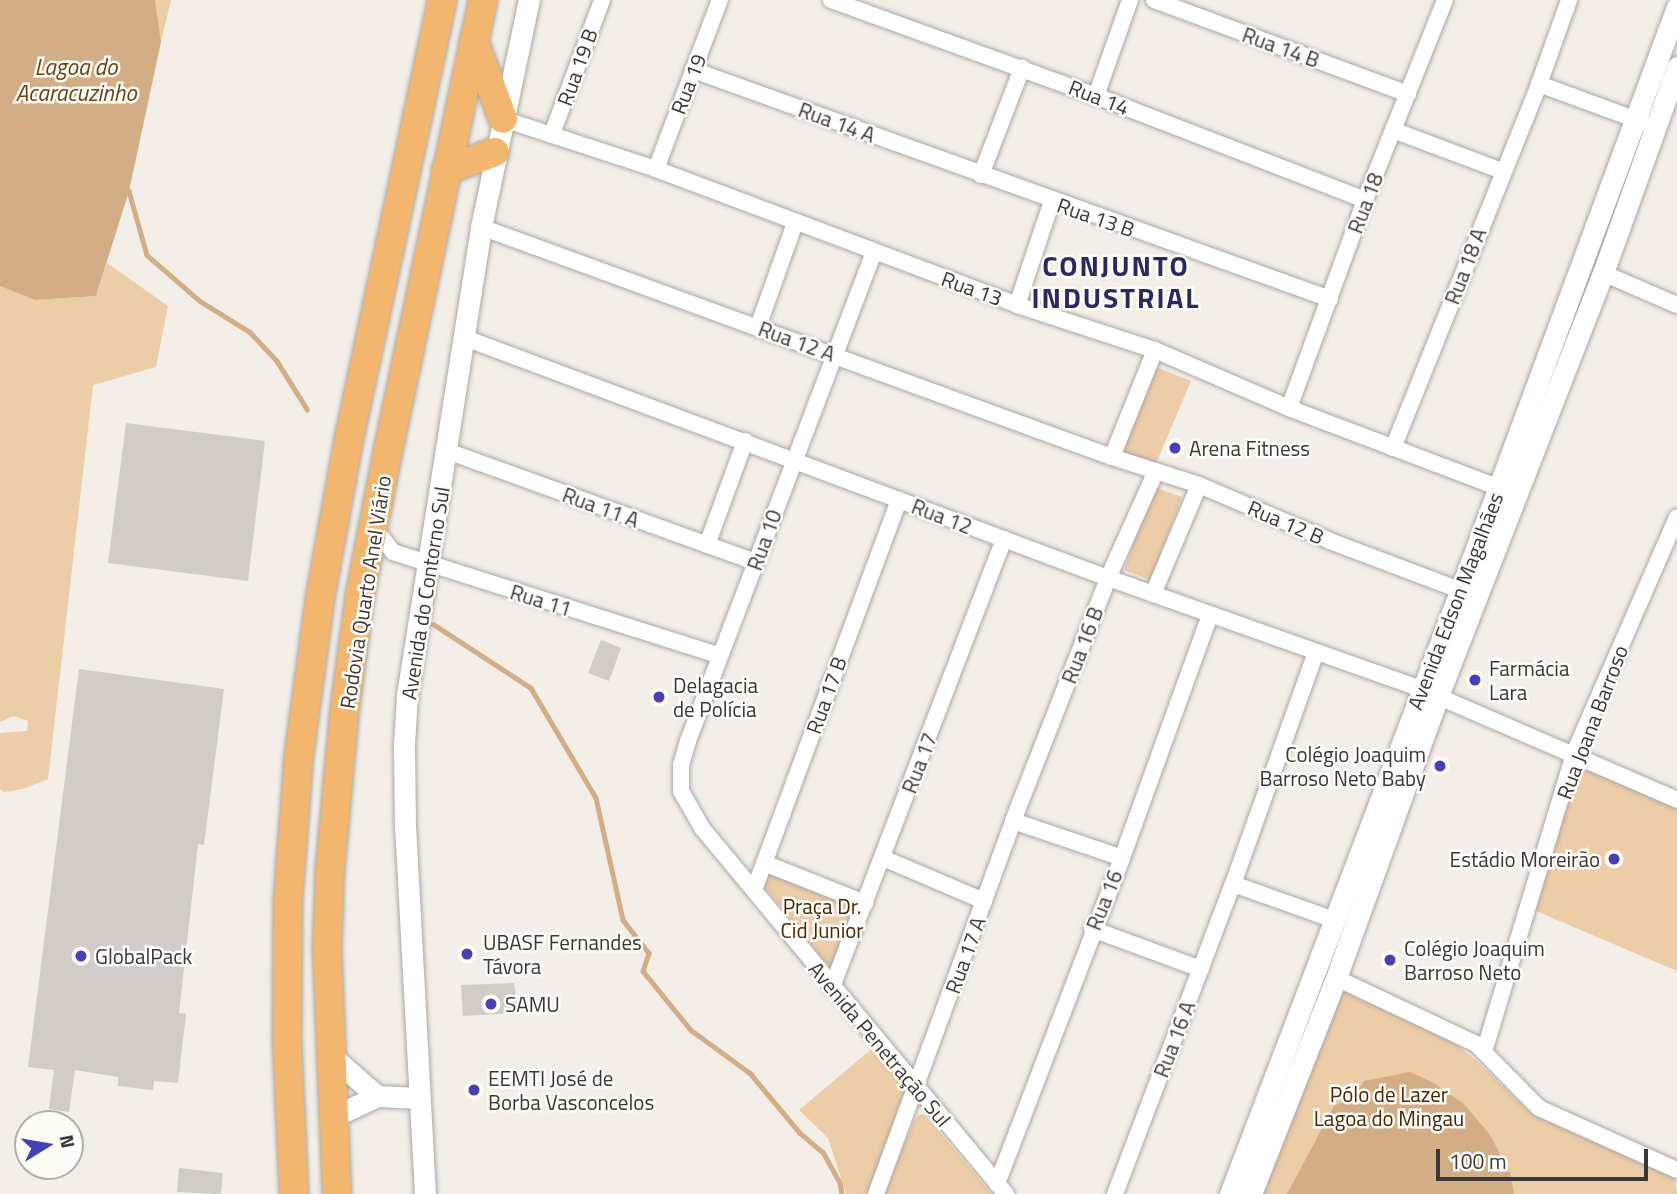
<!DOCTYPE html>
<html>
<head>
<meta charset="utf-8">
<style>
	body { margin:0 }
	#map { position:relative; width:1677px; height:1194px; overflow:hidden; background:#f3eee8; font-family:"Titillium Web",sans-serif }
	div>[style] { position:absolute }
	.green>* { inset:0; background:#edcca8 }
	.water>* { inset:0; background:#d2ad86 }
	.stream>* { height:4.5px; margin:-2.25px; padding:0 2.25px; transform-origin:2.25px; border-radius:2.25px; background:#d2ad86 }
	.building>* { inset:0; background:#d1ccc7 }
	.roads { filter:drop-shadow(0 0 2px #aca7a2) drop-shadow(0 0 2px #aca7a2) }
	.minor>* { height:16px; margin:-8px; padding:0 8px; transform-origin:8px; border-radius:8px; background:#fff }
	.tertiary>* { height:21px; margin:-10.5px; padding:0 10.5px; transform-origin:10.5px; border-radius:10.5px; background:#fff }
	.trunk>* { height:28px; margin:-14px; padding:0 14px; transform-origin:14px; border-radius:14px; background:#f2b66e }
	.dots>* { width:19px; height:19px; translate:-50% -50%; box-sizing:border-box; border:4px solid #fffcf8; border-radius:50% }
	span { translate:-50% -50%; white-space:nowrap; text-align:center; line-height:1.15; -webkit-text-stroke:5px #fffcf8; paint-order:stroke }
	.street-label { font-size:21px; color:#3a3836 }
	.poi-label { font-size:21px; color:#3a3836 }
	.left { translate:0 -50%; text-align:left }
	.right { translate:-100% -50%; text-align:right }
	.park-label { font-size:21px; color:#422908 }
	.water-label { font-size:23px; color:#674214; font-style:italic }
	.district-label { font-size:28px; color:#292a64; font-weight:700; letter-spacing:2px }
	.north { position:absolute; left:14px; top:1110px; width:70px; height:70px; box-sizing:border-box; background:#fffcf8; border:2px solid #b0aeaa; border-radius:50%; rotate:79deg; font-size:19px; font-weight:700; line-height:28px; text-align:center; color:#3a3836 }
	.north::after { content:''; display:block; margin:auto; width:24px; height:32px; background:#4640b6; clip-path:polygon(50% 0,100% 100%,50% 72%,0 100%) }
	.scale { position:absolute; left:1436px; top:1149px; width:212px; height:32px; box-sizing:border-box; border:4px solid #3a3836; border-top:0; padding-left:9px; font-size:21px; line-height:24px; white-space:nowrap; color:#3a3836; -webkit-text-stroke:5px #fffcf8; paint-order:stroke }
</style>
</head>
<body>
<div id="map">
	<div class="green">
		<i style="clip-path:polygon(155px 0,171px 0,161px 42px)"></i>
		<i style="clip-path:polygon(107px 263px,168px 306px,156px 367px,93px 385px,48px 779px,23px 789px,4px 792px,0 789px,0 733px,27px 731px,28px 721px,14px 716px,0 722px,0 286px,35px 300px,96px 296px)"></i>
		<i style="clip-path:polygon(1153px 366px,1191px 381px,1154px 468px,1119px 455px)"></i>
		<i style="clip-path:polygon(1154px 487px,1182px 497px,1151px 580px,1124px 570px)"></i>
		<i style="clip-path:polygon(1587px 769px,1677px 808px,1677px 971px,1536px 911px,1576px 775px)"></i>
		<i style="clip-path:polygon(769px 872px,855px 903px,831px 969px,763px 885px)"></i>
		<i style="clip-path:polygon(1346px 991px,1444px 1035px,1479px 1063px,1530px 1112px,1675px 1176px,1677px 1194px,1262px 1194px,1337px 994px)"></i>
		<i style="clip-path:polygon(873px 1048px,908px 1088px,871px 1194px,846px 1194px,828px 1138px,799px 1110px)"></i>
		<i style="clip-path:polygon(920px 1114px,925px 1115px,992px 1194px,883px 1194px,915px 1119px)"></i>
	</div>
	<div class="water">
		<i style="clip-path:polygon(0 0,155px 0,161px 42px,129px 191px,96px 296px,35px 300px,0 286px)"></i>
		<i style="clip-path:polygon(1410px 1072px,1434px 1083px,1464px 1104px,1490px 1135px,1510px 1173px,1514px 1194px,1287px 1194px,1334px 1106px,1354px 1096px,1364px 1081px)"></i>
	</div>
	<div class="stream">
		<i style="left:125px;top:187px;width:6px;rotate:45deg"></i>
		<i style="left:129px;top:191px;width:66px;rotate:74.3deg"></i>
		<i style="left:147px;top:255px;width:70px;rotate:41deg"></i>
		<i style="left:200px;top:301px;width:59px;rotate:31.8deg"></i>
		<i style="left:250px;top:332px;width:40px;rotate:47deg"></i>
		<i style="left:277px;top:361px;width:57px;rotate:58deg"></i>
		<i style="left:433px;top:624px;width:117px;rotate:33.1deg"></i>
		<i style="left:531px;top:688px;width:128px;rotate:59.4deg"></i>
		<i style="left:596px;top:798px;width:125px;rotate:77.5deg"></i>
		<i style="left:623px;top:920px;width:42px;rotate:51.8deg"></i>
		<i style="left:649px;top:953px;width:19px;rotate:108deg"></i>
		<i style="left:643px;top:971px;width:76px;rotate:50.9deg"></i>
		<i style="left:691px;top:1030px;width:73px;rotate:36.1deg"></i>
		<i style="left:750px;top:1073px;width:78px;rotate:50.2deg"></i>
		<i style="left:800px;top:1133px;width:30px;rotate:40deg"></i>
		<i style="left:823px;top:1152px;width:35px;rotate:61deg"></i>
		<i style="left:840px;top:1183px;width:11px;rotate:80deg"></i>
	</div>
	<div class="building">
		<i style="clip-path:polygon(126px 423px,265px 441px,248px 581px,108px 563px)"></i>
		<i style="clip-path:polygon(601px 640px,621px 648px,609px 681px,588px 673px)"></i>
		<i style="clip-path:polygon(79px 669px,224px 689px,204px 845px,198px 844px,179px 1013px,186px 1014px,178px 1083px,154px 1081px,153px 1090px,118px 1086px,118px 1077px,75px 1070px,69px 1112px,49px 1109px,54px 1070px,28px 1067px)"></i>
		<i style="clip-path:polygon(514px 983px,519px 1013px,463px 1016px,461px 985px)"></i>
		<i style="clip-path:polygon(179px 1168px,223px 1173px,221px 1194px,177px 1192px)"></i>
	</div>
	<div class="roads">
		<div class="minor">
			<i style="left:831px;top:0;width:282px;rotate:19.9deg"></i>
			<i style="left:1096px;top:96px;width:288px;rotate:21.1deg"></i>
			<i style="left:1154px;top:0;width:271px;rotate:20.3deg"></i>
			<i style="left:693px;top:70px;width:677px;rotate:19.77deg"></i>
			<i style="left:1539px;top:84px;width:113px;rotate:20.2deg"></i>
			<i style="left:1096px;top:96px;width:102px;rotate:-70.5deg"></i>
			<i style="left:503px;top:119px;width:161px;rotate:18.1deg"></i>
			<i style="left:656px;top:169px;width:386px;rotate:20.6deg"></i>
			<i style="left:1017px;top:305px;width:145px;rotate:18.1deg"></i>
			<i style="left:1155px;top:350px;width:146px;rotate:23.4deg"></i>
			<i style="left:1289px;top:408px;width:233px;rotate:20.8deg"></i>
			<i style="left:1393px;top:130px;width:116px;rotate:20.6deg"></i>
			<i style="left:552px;top:134px;width:143px;rotate:-69.5deg"></i>
			<i style="left:656px;top:169px;width:181px;rotate:-69.3deg"></i>
			<i style="left:981px;top:175px;width:115px;rotate:-69deg"></i>
			<i style="left:481px;top:227px;width:672px;rotate:20.03deg"></i>
			<i style="left:1112px;top:457px;width:91px;rotate:17.8deg"></i>
			<i style="left:1199px;top:485px;width:142px;rotate:23.1deg"></i>
			<i style="left:1330px;top:541px;width:139px;rotate:20.7deg"></i>
			<i style="left:874px;top:252px;width:523px;rotate:110.83deg"></i>
			<i style="left:688px;top:741px;width:25px;rotate:106deg"></i>
			<i style="left:681px;top:765px;width:26px;rotate:90deg"></i>
			<i style="left:681px;top:791px;width:43px;rotate:60.4deg"></i>
			<i style="left:702px;top:828px;width:476px;rotate:50.3deg"></i>
			<i style="left:1603px;top:273px;width:81px;rotate:23.4deg"></i>
			<i style="left:1017px;top:305px;width:110px;rotate:-71.4deg"></i>
			<i style="left:758px;top:327px;width:110px;rotate:-70.4deg"></i>
			<i style="left:465px;top:338px;width:686px;rotate:20.47deg"></i>
			<i style="left:1108px;top:578px;width:332px;rotate:19.5deg"></i>
			<i style="left:1421px;top:689px;width:279px;rotate:23.4deg"></i>
			<i style="left:1289px;top:408px;width:221px;rotate:-69.9deg"></i>
			<i style="left:1365px;top:200px;width:215px;rotate:-68.2deg"></i>
			<i style="left:1393px;top:448px;width:392px;rotate:-68.1deg"></i>
			<i style="left:1539px;top:84px;width:89px;rotate:-70.3deg"></i>
			<i style="left:447px;top:451px;width:328px;rotate:19.8deg"></i>
			<i style="left:1112px;top:457px;width:115px;rotate:-68.1deg"></i>
			<i style="left:373px;top:527px;width:32px;rotate:51deg"></i>
			<i style="left:393px;top:552px;width:343px;rotate:17.6deg"></i>
			<i style="left:707px;top:545px;width:111px;rotate:-69.9deg"></i>
			<i style="left:1153px;top:594px;width:118px;rotate:-67.1deg"></i>
			<i style="left:1013px;top:821px;width:115px;rotate:18.7deg"></i>
			<i style="left:883px;top:858px;width:110px;rotate:23.1deg"></i>
			<i style="left:764px;top:863px;width:109px;rotate:21.6deg"></i>
			<i style="left:1233px;top:884px;width:107px;rotate:19.6deg"></i>
			<i style="left:754px;top:890px;width:416px;rotate:-69.6deg"></i>
			<i style="left:1092px;top:929px;width:116px;rotate:20.2deg"></i>
			<i style="left:1336px;top:978px;width:155px;rotate:25.2deg"></i>
			<i style="left:1476px;top:1044px;width:90px;rotate:45.5deg"></i>
			<i style="left:1539px;top:1108px;width:151px;rotate:24.2deg"></i>
			<i style="left:832px;top:987px;width:480px;rotate:-69deg"></i>
			<i style="left:1484px;top:1052px;width:312px;rotate:-73.2deg"></i>
			<i style="left:1574px;top:753px;width:257px;rotate:-66.4deg"></i>
			<i style="left:997px;top:1184px;width:349px;rotate:-69deg"></i>
			<i style="left:1122px;top:858px;width:258px;rotate:-70.1deg"></i>
			<i style="left:876px;top:1194px;width:397px;rotate:-69.8deg"></i>
			<i style="left:1013px;top:821px;width:261px;rotate:-68.6deg"></i>
			<i style="left:1108px;top:578px;width:117px;rotate:-65.8deg"></i>
			<i style="left:1115px;top:1194px;width:332px;rotate:-69.2deg"></i>
			<i style="left:1233px;top:884px;width:246px;rotate:-70.3deg"></i>
		</div>
		<div class="tertiary">
			<i style="left:330px;top:1055px;width:62px;rotate:41.1deg"></i>
			<i style="left:333px;top:1117px;width:49px;rotate:-25.5deg"></i>
			<i style="left:377px;top:1096px;width:41px;rotate:2.8deg"></i>
			<i style="left:425px;top:1194px;width:366px;rotate:-93.1deg"></i>
			<i style="left:405px;top:829px;width:84px;rotate:-90.7deg"></i>
			<i style="left:404px;top:745px;width:50px;rotate:-86.6deg"></i>
			<i style="left:407px;top:695px;width:474px;rotate:-81deg"></i>
			<i style="left:481px;top:227px;width:232px;rotate:-78.1deg"></i>
			<i style="left:1230px;top:1194px;width:656px;rotate:-69.11deg"></i>
			<i style="left:1464px;top:581px;width:612px;rotate:-69.64deg"></i>
			<i style="left:1251px;top:1194px;width:232px;rotate:-68.5deg"></i>
			<i style="left:1336px;top:978px;width:300px;rotate:-70.1deg"></i>
			<i style="left:1438px;top:696px;width:454px;rotate:-68.7deg"></i>
			<i style="left:1603px;top:273px;width:219px;rotate:-70.2deg"></i>
		</div>
		<div class="trunk">
			<i style="left:474px;top:41px;width:83px;rotate:69.6deg"></i>
			<i style="left:446px;top:170px;width:52px;rotate:-20.2deg"></i>
			<i style="left:294px;top:1194px;width:152px;rotate:-92.6deg"></i>
			<i style="left:287px;top:1042px;width:142px;rotate:-89.6deg"></i>
			<i style="left:288px;top:900px;width:145px;rotate:-85.7deg"></i>
			<i style="left:299px;top:755px;width:163px;rotate:-82.3deg"></i>
			<i style="left:321px;top:593px;width:157px;rotate:-79.7deg"></i>
			<i style="left:349px;top:439px;width:449px;rotate:-78deg"></i>
			<i style="left:337px;top:1194px;width:244px;rotate:-92.3deg"></i>
			<i style="left:327px;top:950px;width:80px;rotate:-87.9deg"></i>
			<i style="left:330px;top:870px;width:156px;rotate:-84.8deg"></i>
			<i style="left:344px;top:715px;width:121px;rotate:-82.4deg"></i>
			<i style="left:360px;top:595px;width:147px;rotate:-79deg"></i>
			<i style="left:388px;top:451px;width:461px;rotate:-78.1deg"></i>
		</div>
	</div>
	<div class="dots">
		<i style="left:1175px;top:448px;background:#4640b6"></i>
		<i style="left:1475px;top:680px;background:#4640b6"></i>
		<i style="left:659px;top:697px;background:#4640b6"></i>
		<i style="left:1440px;top:766px;background:#4640b6"></i>
		<i style="left:1614px;top:859px;background:#4640b6"></i>
		<i style="left:467px;top:954px;background:#4640b6"></i>
		<i style="left:81px;top:956px;background:#4640b6"></i>
		<i style="left:1390px;top:960px;background:#4640b6"></i>
		<i style="left:491px;top:1004px;background:#4640b6"></i>
		<i style="left:474px;top:1090px;background:#4640b6"></i>
	</div>
	<div class="street-label">
		<span style="left:1281px;top:47px;rotate:20deg">Rua 14 B</span>
		<span style="left:577px;top:67px;rotate:-70deg">Rua 19 B</span>
		<span style="left:688px;top:84px;rotate:-69deg">Rua 19</span>
		<span style="left:1099px;top:97px;rotate:21deg">Rua 14</span>
		<span style="left:837px;top:122px;rotate:20deg">Rua 14 A</span>
		<span style="left:1365px;top:203px;rotate:-69deg">Rua 18</span>
		<span style="left:1096px;top:217px;rotate:19deg">Rua 13 B</span>
		<span style="left:1465px;top:266px;rotate:-69deg">Rua 18 A</span>
		<span style="left:972px;top:288px;rotate:20deg">Rua 13</span>
		<span style="left:797px;top:341px;rotate:20deg">Rua 12 A</span>
		<span style="left:601px;top:507px;rotate:20deg">Rua 11 A</span>
		<span style="left:942px;top:516px;rotate:21deg">Rua 12</span>
		<span style="left:1286px;top:522px;rotate:23deg">Rua 12 B</span>
		<span style="left:764px;top:540px;rotate:-70deg">Rua 10</span>
		<span style="left:365px;top:592px;rotate:-81deg">Rodovia Quarto Anel Viário</span>
		<span style="left:425px;top:593px;rotate:-81deg">Avenida do Contorno Sul</span>
		<span style="left:541px;top:600px;rotate:17deg">Rua 11</span>
		<span style="left:1455px;top:601px;rotate:-69deg">Avenida Edson Magalhães</span>
		<span style="left:1082px;top:645px;rotate:-69deg">Rua 16 B</span>
		<span style="left:826px;top:695px;rotate:-70deg">Rua 17 B</span>
		<span style="left:1592px;top:722px;rotate:-69deg">Rua Joana Barroso</span>
		<span style="left:919px;top:763px;rotate:-69deg">Rua 17</span>
		<span style="left:1104px;top:900px;rotate:-68deg">Rua 16</span>
		<span style="left:965px;top:955px;rotate:-70deg">Rua 17 A</span>
		<span style="left:1174px;top:1039px;rotate:-69deg">Rua 16 A</span>
		<span style="left:880px;top:1044px;rotate:50deg">Avenida Penetração Sul</span>
	</div>
	<div class="poi-label">
		<span class="left" style="left:1189px;top:448px">Arena Fitness</span>
		<span class="left" style="left:1489px;top:680px">Farmácia<br>Lara</span>
		<span class="left" style="left:673px;top:697px">Delagacia<br>de Polícia</span>
		<span class="right" style="left:1426px;top:766px">Colégio Joaquim<br>Barroso Neto Baby</span>
		<span class="right" style="left:1600px;top:859px">Estádio Moreirão</span>
		<span class="left" style="left:483px;top:954px">UBASF Fernandes<br>Távora</span>
		<span class="left" style="left:1404px;top:960px">Colégio Joaquim<br>Barroso Neto</span>
		<span class="left" style="left:95px;top:956px">GlobalPack</span>
		<span class="left" style="left:505px;top:1004px">SAMU</span>
		<span class="left" style="left:488px;top:1090px">EEMTI José de<br>Borba Vasconcelos</span>
	</div>
	<div class="park-label">
		<span style="left:822px;top:918px">Praça Dr.<br>Cid Junior</span>
		<span style="left:1389px;top:1106px">Pólo de Lazer<br>Lagoa do Mingau</span>
	</div>
	<div class="water-label">
		<span style="left:76px;top:80px">Lagoa do<br>Acaracuzinho</span>
	</div>
	<div class="district-label">
		<span style="left:1116px;top:282px">CONJUNTO<br>INDUSTRIAL</span>
	</div>
	<div class="north">N</div>
	<div class="scale">100 m</div>
</div>
</body>
</html>
